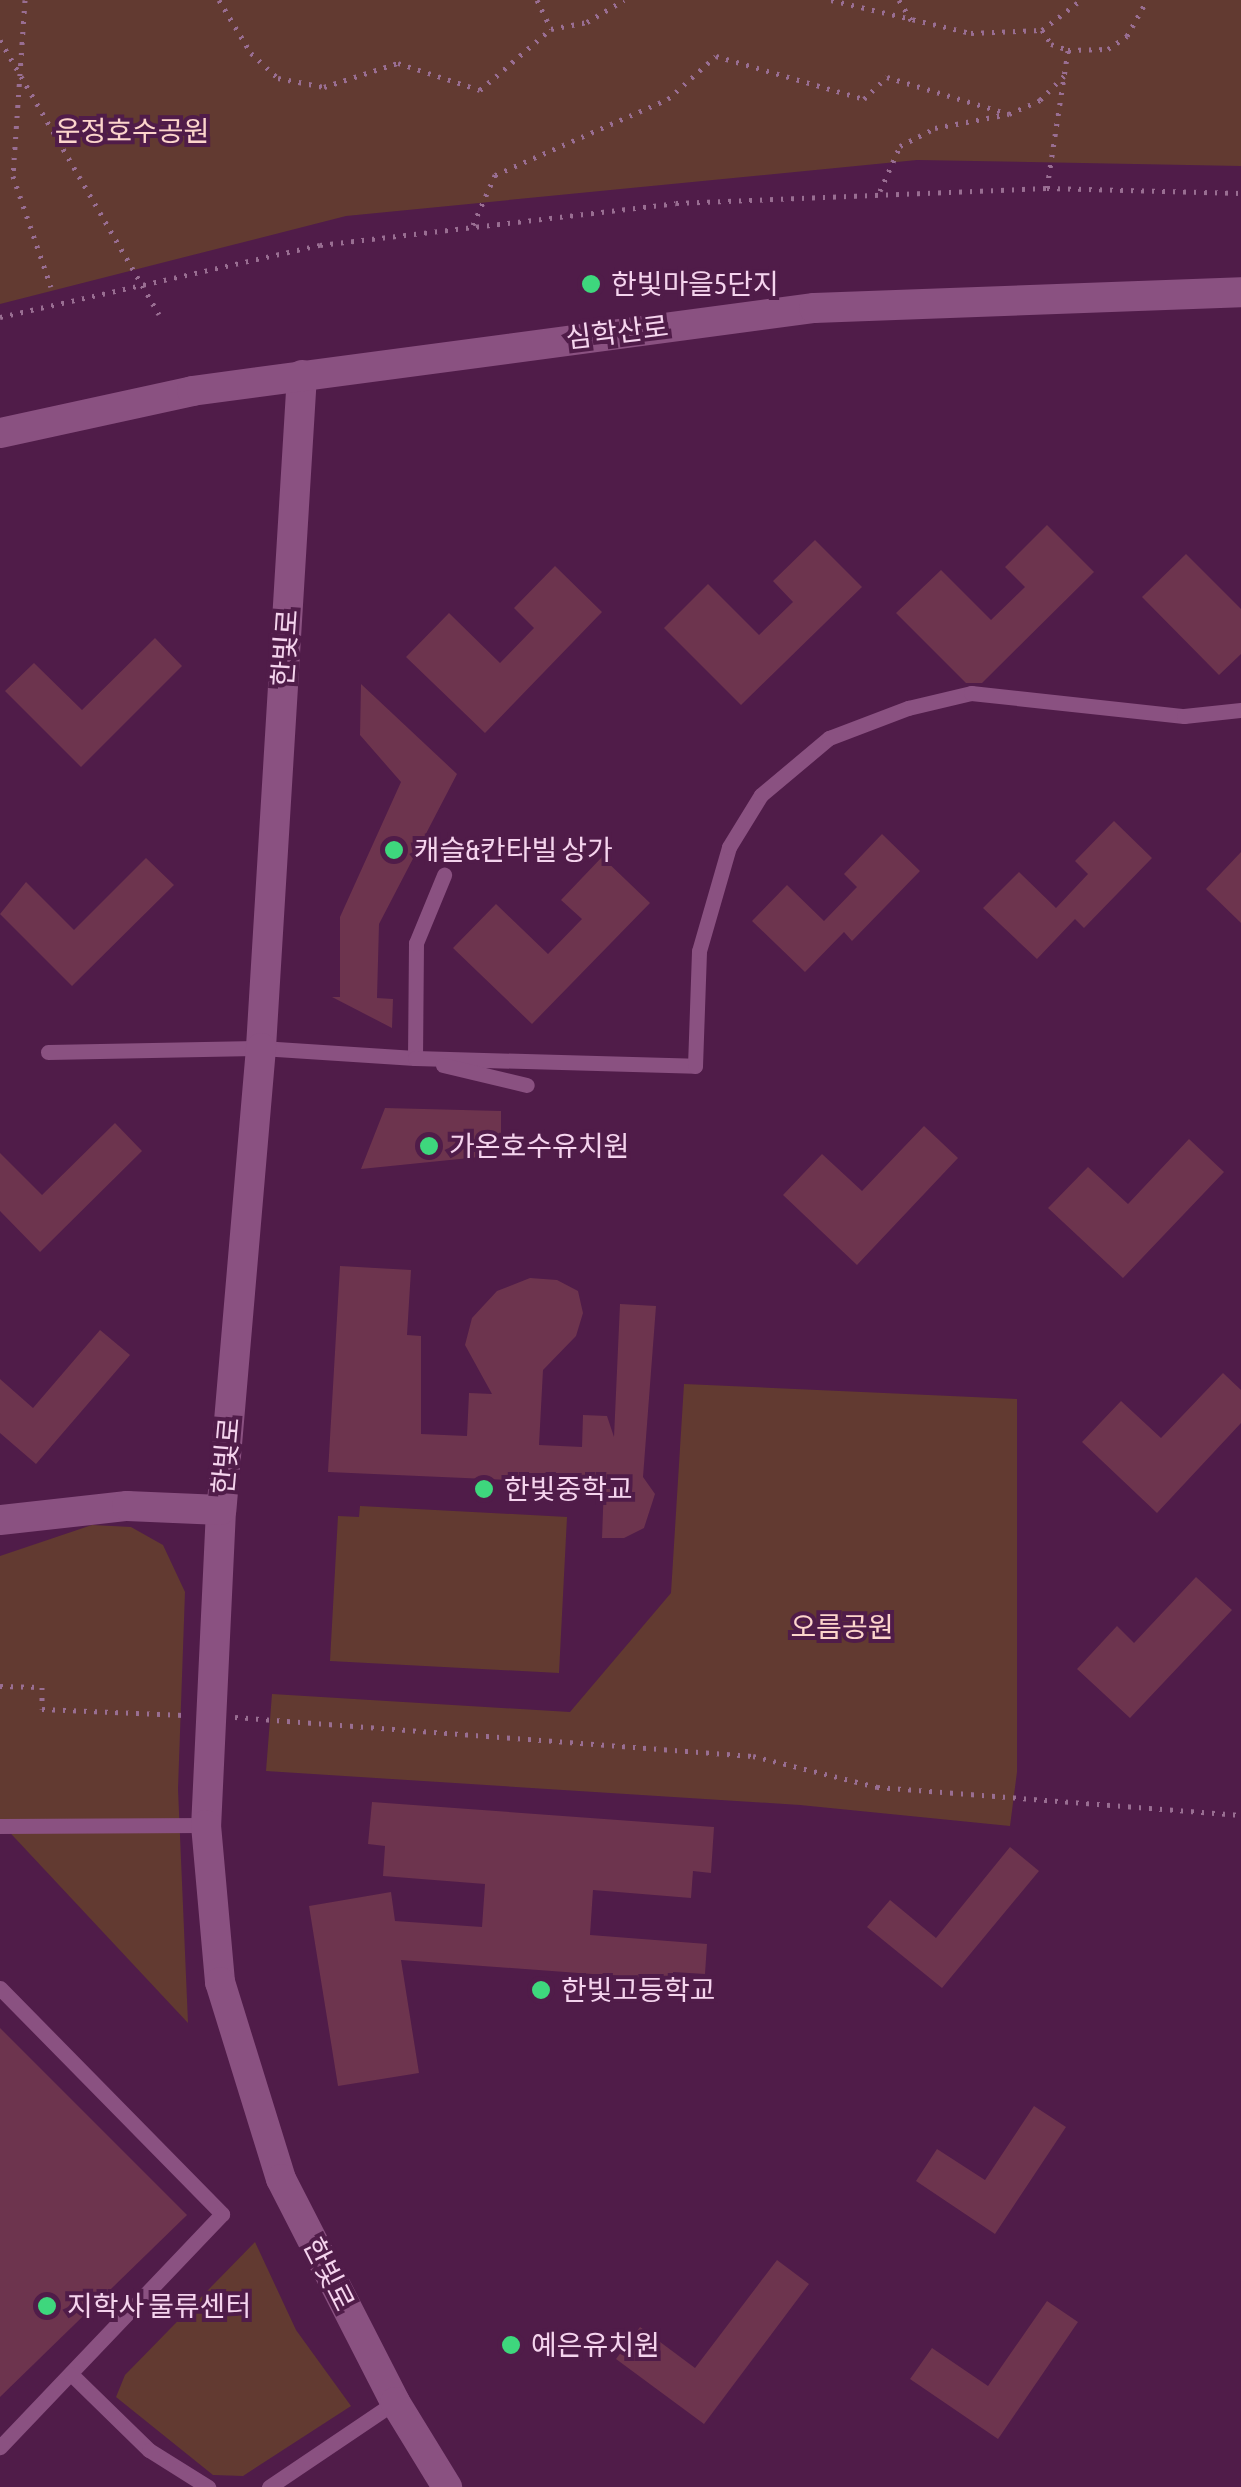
<!DOCTYPE html>
<html>
<head>
<meta charset="utf-8">
<style>
	body { margin:0 }
	#map { position:relative; width:1241px; height:2487px; overflow:hidden; background:#501c49; font-family:"Asap Condensed","Noto Sans KR",sans-serif }
	div>[style] { position:absolute }
	.green>* { inset:0; background:#623a31 }
	.building>* { inset:0; background:#6d344e }
	.path>* { height:5px; margin-top:-2.5px; transform-origin:0; background:repeating-linear-gradient(90deg,#996e92 0 2.5px,transparent 0 10.5px) }
	.service>* { height:15px; margin:-7.5px; padding:0 7.5px; transform-origin:7.5px; border-radius:7.5px; background:#8a5181 }
	.minor>* { height:30px; margin:-15px; padding:0 15px; transform-origin:15px; border-radius:15px; background:#8a5181 }
	.tertiary>* { height:30px; margin:-15px; padding:0 15px; transform-origin:15px; border-radius:15px; background:#8a5181 }
	.dots>* { width:28px; height:28px; translate:-50% -50%; box-sizing:border-box; border:5px solid #501c49; border-radius:50% }
	span { translate:-50% -50%; white-space:nowrap; text-align:center; line-height:1.15; -webkit-text-stroke:8px #501c49; paint-order:stroke }
	.park-label { font-size:28px; color:#fcd5cc }
	.poi-label { font-size:28px; color:#f5d4ee }
	.left { translate:0 -50%; text-align:left }
	.street-label { font-size:28px; color:#f5d4ee }
</style>
</head>
<body>
<div id="map">
	<div class="green">
		<i style="clip-path:polygon(0 0,1241px 0,1241px 166px,917px 160px,346px 216px,0 304px)"></i>
		<i style="clip-path:polygon(684px 1384px,1017px 1399px,1017px 1772px,1010px 1826px,800px 1805px,266px 1771px,272px 1694px,570px 1712px,671px 1593px)"></i>
		<i style="clip-path:polygon(360px 1506px,567px 1517px,559px 1673px,330px 1661px,338px 1516px,359px 1517px)"></i>
		<i style="clip-path:polygon(92px 1525px,131px 1527px,163px 1545px,185px 1592px,178px 1789px,188px 2023px,0 1822px,0 1556px)"></i>
		<i style="clip-path:polygon(255px 2242px,296px 2330px,351px 2406px,243px 2476px,213px 2475px,116px 2397px,125px 2375px)"></i>
	</div>
	<div class="building">
		<i style="clip-path:polygon(1047px 525px,1094px 572px,982px 683px,966px 683px,896px 613px,941px 570px,991px 620px,1025px 587px,1005px 567px)"></i>
		<i style="clip-path:polygon(815px 540px,862px 587px,741px 705px,664px 628px,708px 584px,759px 635px,793px 602px,773px 581px)"></i>
		<i style="clip-path:polygon(1186px 554px,1241px 609px,1241px 654px,1219px 675px,1142px 597px)"></i>
		<i style="clip-path:polygon(555px 566px,602px 612px,485px 733px,406px 657px,449px 613px,500px 663px,534px 628px,514px 608px)"></i>
		<i style="clip-path:polygon(155px 638px,182px 666px,81px 767px,5px 691px,34px 663px,82px 710px)"></i>
		<i style="clip-path:polygon(361px 684px,457px 774px,379px 924px,377px 998px,393px 999px,392px 1028px,332px 997px,340px 997px,340px 917px,401px 782px,360px 735px)"></i>
		<i style="clip-path:polygon(1114px 821px,1152px 858px,1084px 928px,1075px 919px,1037px 959px,983px 908px,1019px 872px,1056px 908px,1088px 874px,1075px 861px)"></i>
		<i style="clip-path:polygon(882px 834px,920px 871px,852px 941px,844px 932px,805px 972px,752px 921px,787px 885px,824px 921px,857px 887px,844px 874px)"></i>
		<i style="clip-path:polygon(1241px 852px,1241px 923px,1206px 889px)"></i>
		<i style="clip-path:polygon(602px 857px,650px 903px,532px 1024px,453px 948px,496px 904px,548px 954px,582px 919px,561px 900px)"></i>
		<i style="clip-path:polygon(146px 858px,174px 885px,72px 986px,0 914px,26px 882px,74px 930px)"></i>
		<i style="clip-path:polygon(385px 1108px,501px 1111px,501px 1133px,486px 1136px,489px 1156px,361px 1169px)"></i>
		<i style="clip-path:polygon(115px 1123px,142px 1151px,40px 1252px,0 1211px,0 1153px,42px 1195px)"></i>
		<i style="clip-path:polygon(924px 1126px,958px 1158px,857px 1265px,783px 1195px,822px 1154px,862px 1191px)"></i>
		<i style="clip-path:polygon(1189px 1139px,1224px 1172px,1123px 1278px,1048px 1208px,1088px 1167px,1128px 1204px)"></i>
		<i style="clip-path:polygon(340px 1266px,411px 1270px,407px 1335px,421px 1336px,421px 1434px,467px 1436px,469px 1393px,492px 1394px,465px 1345px,472px 1318px,497px 1291px,530px 1278px,557px 1280px,578px 1291px,583px 1313px,576px 1336px,543px 1370px,539px 1445px,582px 1447px,583px 1415px,607px 1416px,614px 1437px,620px 1304px,656px 1306px,643px 1477px,655px 1494px,644px 1528px,624px 1538px,602px 1538px,604px 1484px,328px 1472px)"></i>
		<i style="clip-path:polygon(100px 1330px,130px 1355px,36px 1464px,0 1433px,0 1379px,33px 1408px)"></i>
		<i style="clip-path:polygon(1223px 1373px,1241px 1390px,1241px 1423px,1157px 1513px,1082px 1442px,1121px 1401px,1161px 1438px)"></i>
		<i style="clip-path:polygon(1196px 1577px,1232px 1610px,1130px 1718px,1077px 1669px,1117px 1626px,1134px 1643px)"></i>
		<i style="clip-path:polygon(372px 1802px,714px 1827px,711px 1873px,693px 1871px,691px 1898px,593px 1890px,590px 1935px,707px 1944px,705px 1974px,673px 1972px,673px 1980px,401px 1960px,419px 2073px,338px 2086px,309px 1906px,391px 1892px,395px 1921px,482px 1927px,485px 1884px,383px 1876px,385px 1846px,368px 1844px)"></i>
		<i style="clip-path:polygon(1010px 1847px,1039px 1871px,942px 1988px,867px 1927px,890px 1900px,936px 1938px)"></i>
		<i style="clip-path:polygon(0 2028px,187px 2215px,0 2397px)"></i>
		<i style="clip-path:polygon(1034px 2106px,1066px 2127px,995px 2234px,916px 2181px,937px 2149px,985px 2180px)"></i>
		<i style="clip-path:polygon(777px 2260px,809px 2284px,704px 2424px,616px 2359px,640px 2327px,695px 2368px)"></i>
		<i style="clip-path:polygon(1047px 2301px,1078px 2322px,998px 2439px,910px 2379px,932px 2348px,988px 2386px)"></i>
	</div>
	<div class="path">
		<i style="left:25px;top:0;width:176px;rotate:93.9deg"></i>
		<i style="left:13px;top:176px;width:117px;rotate:71.1deg"></i>
		<i style="left:219px;top:0;width:62px;rotate:58.9deg"></i>
		<i style="left:251px;top:53px;width:37px;rotate:43deg"></i>
		<i style="left:278px;top:78px;width:47px;rotate:11.1deg"></i>
		<i style="left:324px;top:87px;width:78px;rotate:-18deg"></i>
		<i style="left:398px;top:63px;width:86px;rotate:18.2deg"></i>
		<i style="left:480px;top:90px;width:94px;rotate:-40.7deg"></i>
		<i style="left:537px;top:0;width:32px;rotate:64deg"></i>
		<i style="left:551px;top:29px;width:37px;rotate:-11deg"></i>
		<i style="left:587px;top:22px;width:43px;rotate:-30.7deg"></i>
		<i style="left:831px;top:0;width:144px;rotate:13.3deg"></i>
		<i style="left:971px;top:33px;width:71px;rotate:-2.4deg"></i>
		<i style="left:1042px;top:30px;width:49px;rotate:-37.6deg"></i>
		<i style="left:899px;top:0;width:27px;rotate:59deg"></i>
		<i style="left:1042px;top:30px;width:17px;rotate:57deg"></i>
		<i style="left:1051px;top:44px;width:18px;rotate:19deg"></i>
		<i style="left:1068px;top:50px;width:40px;rotate:-1.4deg"></i>
		<i style="left:1108px;top:49px;width:23px;rotate:-34deg"></i>
		<i style="left:1127px;top:36px;width:41px;rotate:-60.9deg"></i>
		<i style="left:0;top:40px;width:317px;rotate:59.9deg"></i>
		<i style="left:1047px;top:188px;width:140px;rotate:-81.3deg"></i>
		<i style="left:880px;top:191px;width:49px;rotate:-66deg"></i>
		<i style="left:900px;top:146px;width:39px;rotate:-27deg"></i>
		<i style="left:935px;top:128px;width:75px;rotate:-10.7deg"></i>
		<i style="left:1009px;top:114px;width:34px;rotate:-24deg"></i>
		<i style="left:1040px;top:100px;width:37px;rotate:-45deg"></i>
		<i style="left:473px;top:225px;width:55px;rotate:-66.3deg"></i>
		<i style="left:495px;top:175px;width:189px;rotate:-23.7deg"></i>
		<i style="left:668px;top:99px;width:64px;rotate:-41.9deg"></i>
		<i style="left:716px;top:56px;width:154px;rotate:16.2deg"></i>
		<i style="left:864px;top:99px;width:32px;rotate:-44deg"></i>
		<i style="left:887px;top:77px;width:127px;rotate:16.9deg"></i>
		<i style="left:0;top:317px;width:328px;rotate:-12.7deg"></i>
		<i style="left:320px;top:245px;width:358px;rotate:-6.7deg"></i>
		<i style="left:676px;top:203px;width:371px;rotate:-2.3deg"></i>
		<i style="left:1047px;top:188px;width:194px;rotate:1.5deg"></i>
		<i style="left:0;top:1686px;width:42px;rotate:1.4deg"></i>
		<i style="left:42px;top:1687px;width:22px;rotate:90deg"></i>
		<i style="left:42px;top:1709px;width:142px;rotate:2.4deg"></i>
		<i style="left:235px;top:1717px;width:519px;rotate:4.31deg"></i>
		<i style="left:753px;top:1756px;width:128px;rotate:14deg"></i>
		<i style="left:877px;top:1787px;width:365px;rotate:4.4deg"></i>
	</div>
	<div class="service">
		<i style="left:48px;top:1052px;width:213px;rotate:-1.1deg"></i>
		<i style="left:261px;top:1048px;width:154px;rotate:3.7deg"></i>
		<i style="left:415px;top:1058px;width:115px;rotate:-89.5deg"></i>
		<i style="left:416px;top:943px;width:74px;rotate:-67.6deg"></i>
		<i style="left:415px;top:1058px;width:280px;rotate:1.6deg"></i>
		<i style="left:695px;top:1066px;width:115px;rotate:-88deg"></i>
		<i style="left:699px;top:951px;width:108px;rotate:-73.9deg"></i>
		<i style="left:729px;top:847px;width:61px;rotate:-58.4deg"></i>
		<i style="left:761px;top:795px;width:89px;rotate:-40deg"></i>
		<i style="left:829px;top:738px;width:85px;rotate:-20.8deg"></i>
		<i style="left:908px;top:708px;width:65px;rotate:-13.4deg"></i>
		<i style="left:971px;top:693px;width:214px;rotate:6.2deg"></i>
		<i style="left:1184px;top:716px;width:57px;rotate:-6deg"></i>
		<i style="left:443px;top:1065px;width:86px;rotate:13.4deg"></i>
		<i style="left:0;top:1826px;width:206px;rotate:-0.3deg"></i>
		<i style="left:0;top:1988px;width:317px;rotate:45.5deg"></i>
		<i style="left:222px;top:2214px;width:322px;rotate:133.6deg"></i>
		<i style="left:71px;top:2374px;width:109px;rotate:44.3deg"></i>
		<i style="left:149px;top:2450px;width:70px;rotate:32.1deg"></i>
		<i style="left:269px;top:2487px;width:152px;rotate:-34deg"></i>
	</div>
	<div class="minor">
		<i style="left:302px;top:375px;width:674px;rotate:93.49deg"></i>
		<i style="left:261px;top:1048px;width:464px;rotate:94.9deg"></i>
		<i style="left:221px;top:1510px;width:315px;rotate:92.7deg"></i>
		<i style="left:206px;top:1825px;width:158px;rotate:84.9deg"></i>
		<i style="left:220px;top:1982px;width:206px;rotate:72.8deg"></i>
		<i style="left:281px;top:2179px;width:250px;rotate:62.9deg"></i>
		<i style="left:395px;top:2402px;width:100px;rotate:58.5deg"></i>
		<i style="left:0;top:1520px;width:128px;rotate:-6.3deg"></i>
		<i style="left:127px;top:1506px;width:94px;rotate:2.4deg"></i>
	</div>
	<div class="tertiary">
		<i style="left:0;top:433px;width:197px;rotate:-12.3deg"></i>
		<i style="left:192px;top:391px;width:628px;rotate:-7.6deg"></i>
		<i style="left:814px;top:308px;width:427px;rotate:-2.1deg"></i>
	</div>
	<div class="dots">
		<i style="left:591px;top:284px;background:#3ed77d"></i>
		<i style="left:394px;top:850px;background:#3ed77d"></i>
		<i style="left:429px;top:1146px;background:#3ed77d"></i>
		<i style="left:484px;top:1489px;background:#3ed77d"></i>
		<i style="left:541px;top:1990px;background:#3ed77d"></i>
		<i style="left:47px;top:2306px;background:#3ed77d"></i>
		<i style="left:511px;top:2345px;background:#3ed77d"></i>
	</div>
	<div class="park-label">
		<span style="left:132px;top:131px">운정호수공원</span>
		<span style="left:842px;top:1627px">오름공원</span>
	</div>
	<div class="poi-label">
		<span class="left" style="left:611px;top:284px">한빛마을5단지</span>
		<span class="left" style="left:414px;top:850px">캐슬&amp;칸타빌 상가</span>
		<span class="left" style="left:449px;top:1146px">가온호수유치원</span>
		<span class="left" style="left:504px;top:1489px">한빛중학교</span>
		<span class="left" style="left:561px;top:1990px">한빛고등학교</span>
		<span class="left" style="left:67px;top:2306px">지학사 물류센터</span>
		<span class="left" style="left:531px;top:2345px">예은유치원</span>
	</div>
	<div class="street-label">
		<span style="left:617px;top:332px;rotate:-7deg">심학산로</span>
		<span style="left:285px;top:648px;rotate:-86deg">한빛로</span>
		<span style="left:226px;top:1456px;rotate:-85deg">한빛로</span>
		<span style="left:329px;top:2274px;rotate:63deg">한빛로</span>
	</div>
</div>
</body>
</html>
